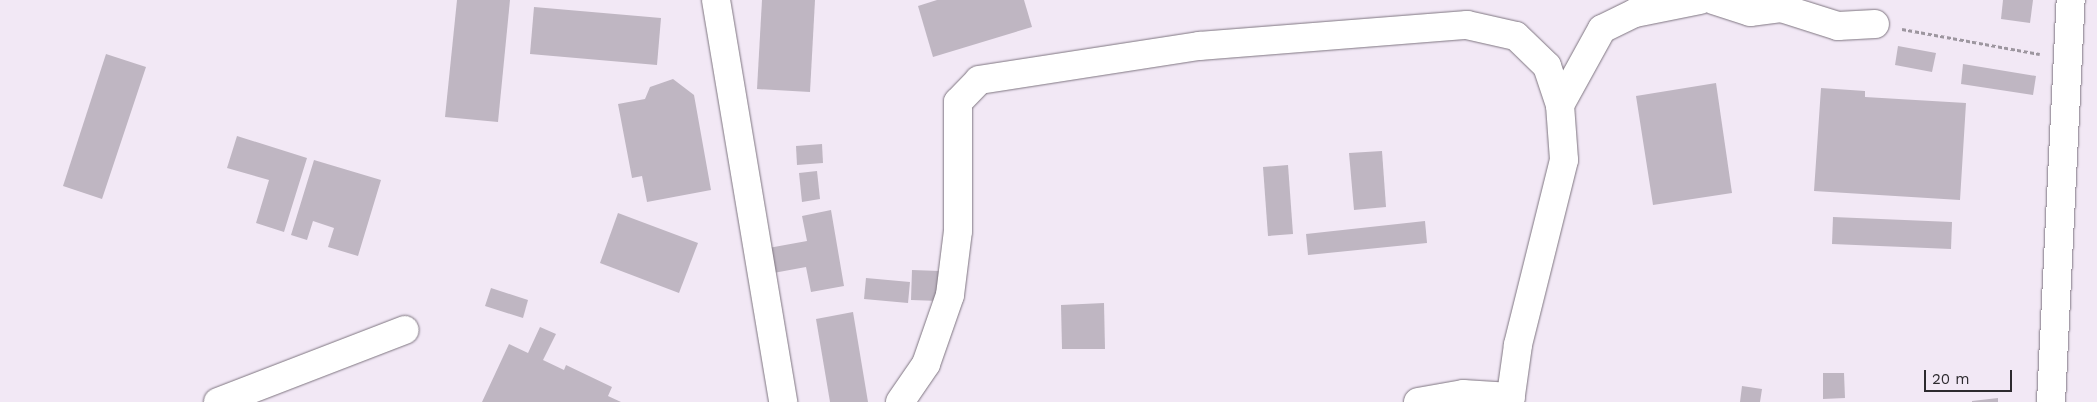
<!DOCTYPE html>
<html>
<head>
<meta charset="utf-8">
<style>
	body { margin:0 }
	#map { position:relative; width:2097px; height:402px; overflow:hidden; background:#f2e8f5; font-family:"Work Sans",sans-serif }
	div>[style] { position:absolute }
	.building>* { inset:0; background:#bfb6c2 }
	.path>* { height:3px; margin-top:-1.5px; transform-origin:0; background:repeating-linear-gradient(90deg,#9d969f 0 4px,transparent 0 6.5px) }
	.roads { filter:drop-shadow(0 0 1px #7e7580) drop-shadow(0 0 1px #7e7580) }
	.minor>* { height:28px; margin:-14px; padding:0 14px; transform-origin:14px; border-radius:14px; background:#fff }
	span { translate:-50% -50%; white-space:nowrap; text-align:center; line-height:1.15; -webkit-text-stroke:4px #f2e8f5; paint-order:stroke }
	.scale { position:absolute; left:1924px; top:370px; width:88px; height:22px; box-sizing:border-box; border:2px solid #2d2a2e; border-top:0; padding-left:6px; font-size:15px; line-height:18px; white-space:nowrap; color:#2d2a2e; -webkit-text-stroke:4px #f2e8f5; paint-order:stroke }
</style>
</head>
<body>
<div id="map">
	<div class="building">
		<i style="clip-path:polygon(457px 0,510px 0,498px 122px,445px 117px)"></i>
		<i style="clip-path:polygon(762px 0,815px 0,810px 92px,757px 89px)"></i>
		<i style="clip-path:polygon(937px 0,1024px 0,1032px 27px,933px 57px,918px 6px)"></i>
		<i style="clip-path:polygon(2003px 0,2033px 0,2030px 23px,2001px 19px)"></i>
		<i style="clip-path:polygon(534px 7px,661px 18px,657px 65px,530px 54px)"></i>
		<i style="clip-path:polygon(1898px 46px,1936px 53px,1932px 72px,1895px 65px)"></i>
		<i style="clip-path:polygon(106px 54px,146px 67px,102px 199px,63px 186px)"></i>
		<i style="clip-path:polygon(1963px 64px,2036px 76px,2033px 95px,1961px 84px)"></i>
		<i style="clip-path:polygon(673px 79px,694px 95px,711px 190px,647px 202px,642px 176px,632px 178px,618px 104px,645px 99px,650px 87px)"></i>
		<i style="clip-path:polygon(1716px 83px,1732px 193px,1653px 205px,1636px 96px)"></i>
		<i style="clip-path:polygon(1821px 88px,1865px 91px,1865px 97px,1966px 103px,1960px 200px,1814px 191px)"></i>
		<i style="clip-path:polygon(237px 136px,307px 158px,284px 232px,256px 223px,269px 180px,227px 168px)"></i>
		<i style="clip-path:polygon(822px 144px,823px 163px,797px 165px,796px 146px)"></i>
		<i style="clip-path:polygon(1382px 151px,1386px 207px,1354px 210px,1349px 153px)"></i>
		<i style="clip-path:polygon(314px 160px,381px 180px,358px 256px,328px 247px,334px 228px,313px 221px,307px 240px,291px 235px)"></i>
		<i style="clip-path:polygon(1288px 165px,1293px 234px,1268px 236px,1263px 167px)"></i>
		<i style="clip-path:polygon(817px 171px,820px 199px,802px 202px,799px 173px)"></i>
		<i style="clip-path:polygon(831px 210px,844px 286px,811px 292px,806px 267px,768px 274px,763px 249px,807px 241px,802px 216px)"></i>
		<i style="clip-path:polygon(618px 213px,698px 243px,679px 293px,600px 263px)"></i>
		<i style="clip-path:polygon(1833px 217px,1952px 222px,1951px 249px,1832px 244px)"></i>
		<i style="clip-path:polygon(1425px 221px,1427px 243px,1308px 255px,1306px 234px)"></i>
		<i style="clip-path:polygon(912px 270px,940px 271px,939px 301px,911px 300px)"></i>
		<i style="clip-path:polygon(866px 278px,910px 282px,908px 303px,864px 299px)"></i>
		<i style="clip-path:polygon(491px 288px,528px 300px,523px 318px,485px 306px)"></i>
		<i style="clip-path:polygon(1104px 303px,1105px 349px,1062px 349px,1061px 305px)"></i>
		<i style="clip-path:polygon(853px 312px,868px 402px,830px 402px,816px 319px)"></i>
		<i style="clip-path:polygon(540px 327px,556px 334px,543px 360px,564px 370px,566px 365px,612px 387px,608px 396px,621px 402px,482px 402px,509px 344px,528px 353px)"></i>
		<i style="clip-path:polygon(1823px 373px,1844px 373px,1845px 398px,1823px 399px)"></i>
		<i style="clip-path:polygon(1742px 386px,1762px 389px,1760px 402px,1740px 402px)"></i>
		<i style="clip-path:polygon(1998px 398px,1998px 402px,1972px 402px,1972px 401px)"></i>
	</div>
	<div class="path">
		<i style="left:1902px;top:29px;width:140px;rotate:10.3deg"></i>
	</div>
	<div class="roads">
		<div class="minor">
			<i style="left:716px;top:0;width:408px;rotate:80.5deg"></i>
			<i style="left:1713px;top:0;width:39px;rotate:18deg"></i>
			<i style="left:1750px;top:12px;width:31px;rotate:-7deg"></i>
			<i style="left:1781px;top:8px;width:60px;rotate:17.5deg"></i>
			<i style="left:1838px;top:26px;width:37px;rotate:-3deg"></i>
			<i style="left:1560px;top:105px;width:87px;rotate:-61.1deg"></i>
			<i style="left:1602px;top:29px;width:37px;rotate:-26deg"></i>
			<i style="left:1635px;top:13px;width:66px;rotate:-11.3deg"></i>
			<i style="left:218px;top:402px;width:200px;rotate:-21.1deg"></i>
			<i style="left:900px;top:402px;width:46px;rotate:-55.6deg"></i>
			<i style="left:926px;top:364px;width:73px;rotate:-70.8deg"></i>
			<i style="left:950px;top:295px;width:64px;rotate:-82.9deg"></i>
			<i style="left:958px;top:231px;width:129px;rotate:-90deg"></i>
			<i style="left:958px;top:102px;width:30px;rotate:-46deg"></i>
			<i style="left:979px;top:80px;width:223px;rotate:-8.8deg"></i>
			<i style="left:1199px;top:46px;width:269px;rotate:-4.5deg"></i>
			<i style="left:1467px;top:25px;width:50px;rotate:12.7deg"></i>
			<i style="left:1516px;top:36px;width:43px;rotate:44.1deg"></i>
			<i style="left:1547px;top:66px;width:41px;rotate:71.6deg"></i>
			<i style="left:1560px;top:105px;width:55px;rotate:85.8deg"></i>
			<i style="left:1564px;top:160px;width:191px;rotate:104deg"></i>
			<i style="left:1518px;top:345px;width:58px;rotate:98deg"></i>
			<i style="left:1418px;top:402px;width:46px;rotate:-10.1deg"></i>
			<i style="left:1463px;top:394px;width:48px;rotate:3.6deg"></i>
			<i style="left:2051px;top:402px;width:402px;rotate:-87.2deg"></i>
		</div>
	</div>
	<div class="scale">20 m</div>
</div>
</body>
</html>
